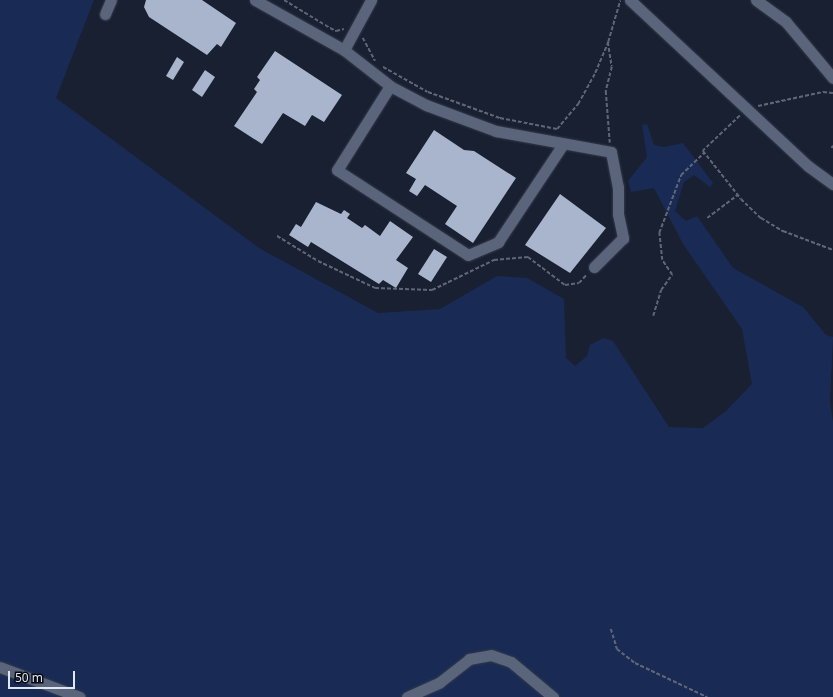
<!DOCTYPE html>
<html>
<head>
<meta charset="utf-8">
<style>
	body { margin:0 }
	#map { position:relative; width:833px; height:697px; overflow:hidden; background:#182032; font-family:"Noto Sans",sans-serif }
	div>[style] { position:absolute }
	.green>* { inset:0; background:#192b55 }
	.building>* { inset:0; background:#a9b5cc }
	.path>* { height:1.5px; margin-top:-0.75px; transform-origin:0; background:repeating-linear-gradient(90deg,#5f6676 0 4px,transparent 0 6px) }
	.roads { filter:drop-shadow(0 0 1px #343a49) drop-shadow(0 0 1px #343a49) }
	.minor>* { height:11px; margin:-5.5px; padding:0 5.5px; transform-origin:5.5px; border-radius:5.5px; background:#5a647a }
	span { translate:-50% -50%; white-space:nowrap; text-align:center; line-height:1.15; -webkit-text-stroke:4px #070a12; paint-order:stroke }
	.scale { position:absolute; left:8px; top:671px; width:67px; height:18px; box-sizing:border-box; border:2px solid #e0e6f2; border-top:0; padding-left:5px; font-size:12px; line-height:14px; white-space:nowrap; color:#e0e6f2; -webkit-text-stroke:3px #070a12; paint-order:stroke }
</style>
</head>
<body>
<div id="map">
	<div class="green">
		<i style="clip-path:polygon(0 0,94px 0,56px 98px,259px 248px,378px 313px,440px 309px,497px 276px,527px 278px,564px 299px,566px 358px,575px 366px,587px 356px,590px 345px,603px 338px,613px 341px,669px 427px,703px 428px,726px 411px,752px 384px,742px 329px,683px 244px,654px 188px,631px 192px,628px 181px,647px 157px,642px 125px,647px 124px,654px 145px,664px 147px,683px 143px,713px 183px,710px 187px,694px 175px,684px 182px,675px 211px,686px 221px,697px 216px,733px 268px,803px 307px,826px 335px,833px 337px,830px 402px,833px 422px,833px 697px,0 697px)"></i>
	</div>
	<div class="building">
		<i style="clip-path:polygon(146px 0,202px 0,236px 23px,221px 47px,217px 44px,207px 55px,149px 17px,144px 7px)"></i>
		<i style="clip-path:polygon(275px 51px,342px 95px,324px 122px,312px 115px,305px 126px,283px 113px,262px 144px,234px 126px,257px 92px,254px 89px,260px 80px,257px 77px)"></i>
		<i style="clip-path:polygon(177px 57px,184px 62px,173px 80px,166px 76px)"></i>
		<i style="clip-path:polygon(205px 70px,215px 77px,202px 97px,192px 90px)"></i>
		<i style="clip-path:polygon(434px 130px,464px 150px,474px 151px,516px 178px,473px 243px,445px 224px,457px 206px,425px 185px,417px 196px,409px 191px,416px 179px,406px 173px)"></i>
		<i style="clip-path:polygon(560px 194px,606px 228px,570px 273px,525px 245px)"></i>
		<i style="clip-path:polygon(316px 202px,341px 214px,344px 210px,350px 214px,347px 218px,362px 228px,365px 225px,380px 236px,390px 221px,413px 237px,396px 260px,408px 268px,396px 288px,383px 280px,379px 284px,311px 242px,308px 247px,289px 235px,296px 224px,301px 227px)"></i>
		<i style="clip-path:polygon(434px 249px,447px 257px,431px 282px,418px 274px)"></i>
	</div>
	<div class="path">
		<i style="left:284px;top:0;width:54px;rotate:31.3deg"></i>
		<i style="left:330px;top:28px;width:7px;rotate:27deg"></i>
		<i style="left:336px;top:31px;width:8px;rotate:-14deg"></i>
		<i style="left:363px;top:38px;width:26px;rotate:62deg"></i>
		<i style="left:608px;top:42px;width:25px;rotate:81deg"></i>
		<i style="left:612px;top:67px;width:25px;rotate:104deg"></i>
		<i style="left:606px;top:91px;width:52px;rotate:85.6deg"></i>
		<i style="left:383px;top:67px;width:51px;rotate:29.1deg"></i>
		<i style="left:428px;top:92px;width:77px;rotate:19.9deg"></i>
		<i style="left:500px;top:118px;width:58px;rotate:10.9deg"></i>
		<i style="left:557px;top:129px;width:33px;rotate:-50deg"></i>
		<i style="left:578px;top:104px;width:35px;rotate:-61deg"></i>
		<i style="left:595px;top:73px;width:34px;rotate:-67deg"></i>
		<i style="left:608px;top:42px;width:43px;rotate:-73.7deg"></i>
		<i style="left:758px;top:106px;width:66px;rotate:-12.2deg"></i>
		<i style="left:823px;top:92px;width:10px;rotate:6deg"></i>
		<i style="left:740px;top:116px;width:51px;rotate:136.6deg"></i>
		<i style="left:703px;top:151px;width:61px;rotate:51.6deg"></i>
		<i style="left:741px;top:199px;width:28px;rotate:44deg"></i>
		<i style="left:761px;top:218px;width:26px;rotate:31deg"></i>
		<i style="left:783px;top:231px;width:53px;rotate:20.8deg"></i>
		<i style="left:831px;top:148px;width:3px;rotate:-45deg"></i>
		<i style="left:707px;top:218px;width:38px;rotate:-37deg"></i>
		<i style="left:277px;top:236px;width:48px;rotate:31.4deg"></i>
		<i style="left:318px;top:261px;width:63px;rotate:25.3deg"></i>
		<i style="left:375px;top:288px;width:57px;rotate:2deg"></i>
		<i style="left:432px;top:290px;width:69px;rotate:-25.8deg"></i>
		<i style="left:494px;top:260px;width:34px;rotate:-5deg"></i>
		<i style="left:528px;top:257px;width:46px;rotate:37.1deg"></i>
		<i style="left:565px;top:285px;width:14px;rotate:-8deg"></i>
		<i style="left:579px;top:283px;width:12px;rotate:-48deg"></i>
		<i style="left:653px;top:316px;width:27px;rotate:-73deg"></i>
		<i style="left:661px;top:290px;width:19px;rotate:-54deg"></i>
		<i style="left:672px;top:275px;width:18px;rotate:-124deg"></i>
		<i style="left:662px;top:260px;width:27px;rotate:-96deg"></i>
		<i style="left:659px;top:233px;width:62px;rotate:-69.2deg"></i>
		<i style="left:681px;top:175px;width:32px;rotate:-44deg"></i>
		<i style="left:611px;top:629px;width:21px;rotate:73deg"></i>
		<i style="left:617px;top:649px;width:23px;rotate:38deg"></i>
		<i style="left:635px;top:663px;width:80px;rotate:25.3deg"></i>
	</div>
	<div class="roads">
		<div class="minor">
			<i style="left:255px;top:0;width:102px;rotate:29.3deg"></i>
			<i style="left:344px;top:50px;width:58px;rotate:38deg"></i>
			<i style="left:390px;top:86px;width:41px;rotate:27.8deg"></i>
			<i style="left:426px;top:105px;width:75px;rotate:20.4deg"></i>
			<i style="left:496px;top:131px;width:117px;rotate:10.3deg"></i>
			<i style="left:611px;top:152px;width:36px;rotate:79deg"></i>
			<i style="left:618px;top:187px;width:27px;rotate:90deg"></i>
			<i style="left:618px;top:214px;width:25px;rotate:78deg"></i>
			<i style="left:623px;top:238px;width:41px;rotate:135deg"></i>
			<i style="left:630px;top:0;width:243px;rotate:43deg"></i>
			<i style="left:808px;top:166px;width:31px;rotate:36deg"></i>
			<i style="left:756px;top:0;width:37px;rotate:36deg"></i>
			<i style="left:786px;top:22px;width:73px;rotate:50deg"></i>
			<i style="left:105px;top:14px;width:15px;rotate:-67deg"></i>
			<i style="left:344px;top:50px;width:57px;rotate:-61.6deg"></i>
			<i style="left:390px;top:86px;width:99px;rotate:122.2deg"></i>
			<i style="left:337px;top:170px;width:156px;rotate:33deg"></i>
			<i style="left:468px;top:255px;width:33px;rotate:-23deg"></i>
			<i style="left:498px;top:242px;width:118px;rotate:-56.4deg"></i>
			<i style="left:0;top:667px;width:85px;rotate:20.6deg"></i>
			<i style="left:407px;top:697px;width:36px;rotate:-24deg"></i>
			<i style="left:440px;top:682px;width:37px;rotate:-38deg"></i>
			<i style="left:469px;top:659px;width:22px;rotate:-10deg"></i>
			<i style="left:491px;top:655px;width:21px;rotate:19deg"></i>
			<i style="left:511px;top:662px;width:55px;rotate:39.8deg"></i>
		</div>
	</div>
	<div class="scale">50 m</div>
</div>
</body>
</html>
